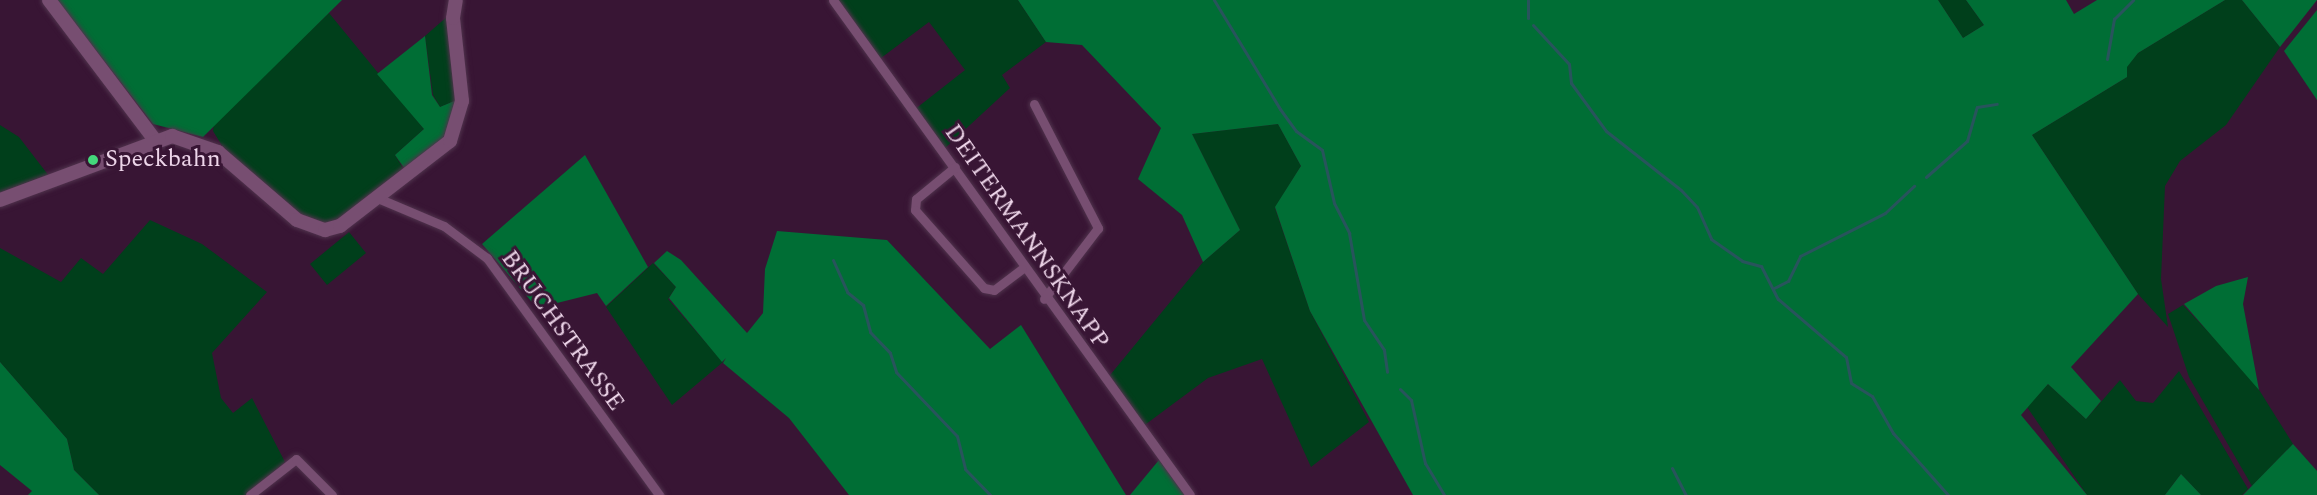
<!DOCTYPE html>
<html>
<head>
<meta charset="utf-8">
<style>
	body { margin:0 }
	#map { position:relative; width:2317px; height:495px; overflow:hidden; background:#381534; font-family:Spectral,serif }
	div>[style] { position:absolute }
	.green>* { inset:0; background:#003f1b }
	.forest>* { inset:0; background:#006e35 }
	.stream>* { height:3px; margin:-1.5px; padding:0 1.5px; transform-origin:1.5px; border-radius:1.5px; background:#28545c }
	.roads { filter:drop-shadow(0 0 2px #50334d) drop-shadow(0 0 2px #50334d) }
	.street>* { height:9px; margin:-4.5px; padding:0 4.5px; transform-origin:4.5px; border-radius:4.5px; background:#774e71 }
	.secondary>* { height:14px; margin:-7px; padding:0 7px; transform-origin:7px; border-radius:7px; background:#774e71 }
	.dots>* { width:16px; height:16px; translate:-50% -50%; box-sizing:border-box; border:3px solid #381534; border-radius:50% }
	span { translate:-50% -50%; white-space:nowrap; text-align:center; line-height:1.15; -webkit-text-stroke:6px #381534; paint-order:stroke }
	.poi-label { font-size:24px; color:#edd5e9 }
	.left { translate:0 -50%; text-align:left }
	.street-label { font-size:24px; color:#edd5e9 }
</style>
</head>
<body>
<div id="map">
	<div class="green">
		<i style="clip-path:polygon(837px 0,1018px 0,1046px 42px,1002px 75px,1010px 88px,944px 149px,914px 110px,965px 70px,929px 22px,877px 61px)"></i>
		<i style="clip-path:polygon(1938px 0,1966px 0,1984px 25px,1963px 38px)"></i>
		<i style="clip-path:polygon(2225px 0,2242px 0,2280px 47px,2226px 125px,2180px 161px,2165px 186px,2161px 279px,2168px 327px,2138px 294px,2032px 135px,2127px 77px,2126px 67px,2138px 53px)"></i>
		<i style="clip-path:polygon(329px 13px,424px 129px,395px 155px,406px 173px,348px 217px,326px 224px,299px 217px,224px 149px,213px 131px,214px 123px)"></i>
		<i style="clip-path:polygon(449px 15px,459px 99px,440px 107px,433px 95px,425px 36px)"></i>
		<i style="clip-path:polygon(1278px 124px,1301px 166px,1275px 208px,1310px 311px,1369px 422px,1311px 467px,1262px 359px,1208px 378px,1142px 427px,1106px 380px,1203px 262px,1240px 230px,1192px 134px)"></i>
		<i style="clip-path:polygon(0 125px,19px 137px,49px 176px,0 193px)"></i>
		<i style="clip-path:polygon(150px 220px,202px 244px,267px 292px,212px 353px,221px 398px,233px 413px,252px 398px,285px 462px,248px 495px,99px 495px,74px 470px,67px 439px,0 362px,0 248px,61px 282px,81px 258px,103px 274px)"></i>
		<i style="clip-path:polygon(349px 232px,366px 253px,327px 285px,310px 264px)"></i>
		<i style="clip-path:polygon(653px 263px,676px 287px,668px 299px,723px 362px,672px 405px,606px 307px)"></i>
		<i style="clip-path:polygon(2183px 305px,2251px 377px,2293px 444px,2252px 486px,2189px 377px,2168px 314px)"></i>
		<i style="clip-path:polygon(2179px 371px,2248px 489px,2242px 495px,2201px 495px,2181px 474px,2165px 495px,2087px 495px,2027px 407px,2048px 384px,2086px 419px,2120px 380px,2136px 401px,2153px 403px)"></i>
	</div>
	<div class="forest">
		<i style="clip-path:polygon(57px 0,342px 0,203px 137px,153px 124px)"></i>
		<i style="clip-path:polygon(1018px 0,1938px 0,1963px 38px,1984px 25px,1966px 0,2066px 0,2074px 14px,2097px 0,2225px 0,2138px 53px,2127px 67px,2127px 77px,2032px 135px,2138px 294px,2071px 367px,2101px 401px,2086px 419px,2048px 384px,2021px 415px,2087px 495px,1413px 495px,1310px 311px,1275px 207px,1301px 166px,1278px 124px,1192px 134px,1240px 230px,1203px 262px,1182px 215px,1138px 179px,1161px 128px,1082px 45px,1046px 42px)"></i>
		<i style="clip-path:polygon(2242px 0,2317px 0,2280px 47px)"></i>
		<i style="clip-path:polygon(2317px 10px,2317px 100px,2284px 51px)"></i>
		<i style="clip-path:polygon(425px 36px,432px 95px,440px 107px,459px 99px,451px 131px,407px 172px,395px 155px,424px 129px,377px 74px)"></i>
		<i style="clip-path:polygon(585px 155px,648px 267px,606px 306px,597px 293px,537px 308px,482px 244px)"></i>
		<i style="clip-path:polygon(777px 231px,887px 240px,990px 349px,1021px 325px,1126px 495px,849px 495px,789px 418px,723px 363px,726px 358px,722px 362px,669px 298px,676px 287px,654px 263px,667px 251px,681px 260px,747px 333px,763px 313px,765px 269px)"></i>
		<i style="clip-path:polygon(2248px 277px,2243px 304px,2259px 390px,2184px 304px,2216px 286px)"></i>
		<i style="clip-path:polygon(0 362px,67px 439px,74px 470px,99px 495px,28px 495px,32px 491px,0 465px)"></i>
		<i style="clip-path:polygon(2293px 444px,2317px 471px,2317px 495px,2243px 495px)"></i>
		<i style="clip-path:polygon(1159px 460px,1185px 495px,1130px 495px)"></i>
		<i style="clip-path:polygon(2181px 474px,2201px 495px,2165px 495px)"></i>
	</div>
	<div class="stream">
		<i style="left:1214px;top:0;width:127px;rotate:58.8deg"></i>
		<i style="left:1280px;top:109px;width:27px;rotate:54deg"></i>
		<i style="left:1296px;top:131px;width:32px;rotate:36deg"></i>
		<i style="left:1322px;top:150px;width:54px;rotate:77.2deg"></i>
		<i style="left:1334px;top:203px;width:34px;rotate:63deg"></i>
		<i style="left:1349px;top:233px;width:88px;rotate:80.2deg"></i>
		<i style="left:1364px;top:320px;width:36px;rotate:56deg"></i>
		<i style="left:1384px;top:350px;width:22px;rotate:82deg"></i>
		<i style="left:1528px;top:0;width:18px;rotate:90deg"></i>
		<i style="left:1533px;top:25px;width:53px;rotate:47.3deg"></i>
		<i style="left:1569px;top:64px;width:19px;rotate:84deg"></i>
		<i style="left:1571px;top:83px;width:59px;rotate:53.9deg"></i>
		<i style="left:1606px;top:131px;width:95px;rotate:38.2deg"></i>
		<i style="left:1681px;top:190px;width:23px;rotate:47deg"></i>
		<i style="left:1697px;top:207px;width:35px;rotate:66deg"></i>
		<i style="left:1711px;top:239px;width:38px;rotate:35deg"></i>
		<i style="left:1742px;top:261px;width:20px;rotate:15deg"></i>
		<i style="left:1761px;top:266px;width:37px;rotate:63deg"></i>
		<i style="left:1778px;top:299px;width:89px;rotate:40.5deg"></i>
		<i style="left:1846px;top:357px;width:26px;rotate:79deg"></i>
		<i style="left:1851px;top:383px;width:25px;rotate:32deg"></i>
		<i style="left:1872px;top:396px;width:43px;rotate:60.4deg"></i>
		<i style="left:1893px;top:433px;width:83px;rotate:48.4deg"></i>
		<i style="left:2107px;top:59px;width:41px;rotate:-80.1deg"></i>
		<i style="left:2114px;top:19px;width:27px;rotate:-45deg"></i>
		<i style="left:1926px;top:177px;width:55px;rotate:-41.3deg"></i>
		<i style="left:1967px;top:141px;width:35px;rotate:-74deg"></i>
		<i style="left:1977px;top:107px;width:20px;rotate:-9deg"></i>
		<i style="left:833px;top:260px;width:35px;rotate:66deg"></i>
		<i style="left:847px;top:292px;width:21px;rotate:39deg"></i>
		<i style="left:863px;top:305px;width:28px;rotate:75deg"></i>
		<i style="left:870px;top:332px;width:29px;rotate:46deg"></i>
		<i style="left:890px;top:353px;width:20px;rotate:72deg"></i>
		<i style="left:896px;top:372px;width:88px;rotate:46.4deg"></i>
		<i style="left:957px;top:436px;width:34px;rotate:76deg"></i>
		<i style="left:965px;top:469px;width:36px;rotate:46deg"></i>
		<i style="left:1774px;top:288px;width:16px;rotate:-27deg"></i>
		<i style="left:1788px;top:281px;width:28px;rotate:-64deg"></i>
		<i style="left:1800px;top:256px;width:95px;rotate:-26.8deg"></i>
		<i style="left:1885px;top:213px;width:40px;rotate:-43deg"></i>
		<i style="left:1400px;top:389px;width:16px;rotate:45deg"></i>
		<i style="left:1411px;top:400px;width:65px;rotate:77.5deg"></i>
		<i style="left:1425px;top:463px;width:37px;rotate:59deg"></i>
		<i style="left:1672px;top:468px;width:30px;rotate:63deg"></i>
	</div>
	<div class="roads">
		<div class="street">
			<i style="left:833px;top:0;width:610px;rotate:54.2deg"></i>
			<i style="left:1034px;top:104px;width:140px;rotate:62.7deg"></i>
			<i style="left:1098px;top:228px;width:89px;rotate:127.3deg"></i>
			<i style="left:955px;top:167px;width:50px;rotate:140.6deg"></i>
			<i style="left:916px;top:199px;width:11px;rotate:95deg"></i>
			<i style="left:915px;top:210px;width:104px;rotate:48.5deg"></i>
			<i style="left:984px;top:288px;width:10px;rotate:11deg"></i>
			<i style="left:994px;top:290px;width:35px;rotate:-37deg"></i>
			<i style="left:380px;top:199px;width:69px;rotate:22.9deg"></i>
			<i style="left:444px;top:226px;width:54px;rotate:36.7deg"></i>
			<i style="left:487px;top:258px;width:293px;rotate:54deg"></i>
			<i style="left:250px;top:495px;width:58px;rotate:-38deg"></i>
			<i style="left:296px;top:459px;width:51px;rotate:45deg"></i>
		</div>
		<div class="secondary">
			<i style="left:49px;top:0;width:174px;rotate:52.9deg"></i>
			<i style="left:0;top:200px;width:184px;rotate:-20.4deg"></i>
			<i style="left:172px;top:136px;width:49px;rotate:19.2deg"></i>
			<i style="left:218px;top:152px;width:104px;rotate:40.7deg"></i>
			<i style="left:297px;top:220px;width:30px;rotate:20deg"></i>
			<i style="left:325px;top:230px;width:16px;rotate:-15deg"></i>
			<i style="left:340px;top:226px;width:139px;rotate:-37.7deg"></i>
			<i style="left:450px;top:141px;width:42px;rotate:-73.3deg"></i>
			<i style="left:462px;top:101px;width:83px;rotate:-96.2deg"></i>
			<i style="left:453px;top:18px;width:18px;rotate:-81deg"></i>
		</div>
	</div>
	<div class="dots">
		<i style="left:93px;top:160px;background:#44d77b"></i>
	</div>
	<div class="poi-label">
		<span class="left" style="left:105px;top:160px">Speckbahn</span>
	</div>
	<div class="street-label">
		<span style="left:1026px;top:237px;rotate:55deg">DEITERMANNSKNAPP</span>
		<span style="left:562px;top:331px;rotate:54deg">BRUCHSTRASSE</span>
	</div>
</div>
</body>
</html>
